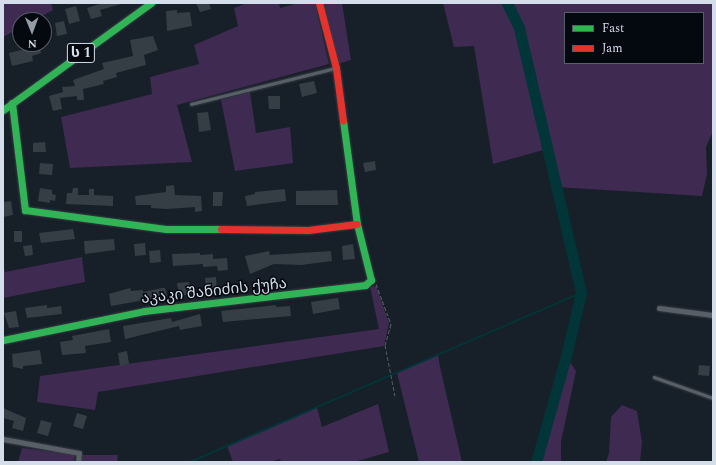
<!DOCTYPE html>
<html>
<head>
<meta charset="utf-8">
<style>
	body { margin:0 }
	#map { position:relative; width:716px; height:465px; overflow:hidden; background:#171f28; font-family:Spectral,"Noto Sans Georgian",serif }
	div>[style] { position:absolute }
	.green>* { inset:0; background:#3f2a52 }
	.stream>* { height:2px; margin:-1px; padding:0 1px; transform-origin:1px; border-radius:1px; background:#023537 }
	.river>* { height:11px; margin:-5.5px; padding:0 5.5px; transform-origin:5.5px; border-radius:5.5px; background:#023537 }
	.building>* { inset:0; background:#353e44 }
	.path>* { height:1px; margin-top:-0.5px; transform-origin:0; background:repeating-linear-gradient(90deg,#575c64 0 4px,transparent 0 6px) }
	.roads { filter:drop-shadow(0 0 1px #363c44) drop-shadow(0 0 1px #363c44) }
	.lane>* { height:2.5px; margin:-1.25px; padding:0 1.25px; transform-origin:1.25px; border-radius:1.25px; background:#585f67 }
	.street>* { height:5px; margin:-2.5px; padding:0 2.5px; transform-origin:2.5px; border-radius:2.5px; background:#585f67 }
	.fast>* { height:7px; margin:-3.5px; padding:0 3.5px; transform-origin:3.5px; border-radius:3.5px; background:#30b455 }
	.jam>* { height:7px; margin:-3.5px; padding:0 3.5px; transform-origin:3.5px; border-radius:3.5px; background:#e5322d }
	span { translate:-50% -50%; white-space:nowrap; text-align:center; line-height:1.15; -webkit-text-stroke:3px #04080f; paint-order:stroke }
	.shield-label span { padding:1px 3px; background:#04080f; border:1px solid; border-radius:3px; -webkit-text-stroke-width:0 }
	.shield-label { font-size:14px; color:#d4deea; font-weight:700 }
	.street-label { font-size:15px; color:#d4deea }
	.frame { position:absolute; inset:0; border:4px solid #d4deea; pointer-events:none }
	.legend { position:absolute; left:564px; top:12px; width:140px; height:52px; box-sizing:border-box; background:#04080f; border:1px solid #575e67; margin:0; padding:5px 7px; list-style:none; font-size:12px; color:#d4deea }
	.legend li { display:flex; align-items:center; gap:8px; height:20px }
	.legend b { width:20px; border:1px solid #575e67 }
	.north { position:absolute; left:12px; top:12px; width:40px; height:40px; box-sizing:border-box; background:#04080f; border:1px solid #575e67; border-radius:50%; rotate:179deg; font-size:11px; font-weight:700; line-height:16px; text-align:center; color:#d4deea }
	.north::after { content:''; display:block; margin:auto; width:14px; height:18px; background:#929ba6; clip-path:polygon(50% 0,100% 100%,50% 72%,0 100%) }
</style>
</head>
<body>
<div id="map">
	<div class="green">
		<i style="clip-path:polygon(3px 3px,51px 3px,53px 10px,35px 20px,20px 20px,20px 28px,3px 37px)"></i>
		<i style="clip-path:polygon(247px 3px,279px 3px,280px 8px,298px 3px,315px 3px,329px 64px,177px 105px,192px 162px,70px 168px,61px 117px,152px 94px,150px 77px,199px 64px,194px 45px,238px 26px,234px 8px)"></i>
		<i style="clip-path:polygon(322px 3px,342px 3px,351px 60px,338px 64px)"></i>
		<i style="clip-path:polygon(evenodd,443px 3px,713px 3px,713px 131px,706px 147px,707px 174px,702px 196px,556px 187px,547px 149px,493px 164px,474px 46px,454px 47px,443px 3px,565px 13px,703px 13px,703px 63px,565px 63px,565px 13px)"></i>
		<i style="clip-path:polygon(250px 92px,256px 133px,290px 127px,293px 163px,235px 171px,221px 100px)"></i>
		<i style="clip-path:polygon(82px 257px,85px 282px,3px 298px,3px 263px,5px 272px)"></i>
		<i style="clip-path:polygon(376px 286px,389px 323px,384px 346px,98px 392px,95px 410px,37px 402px,40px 376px,379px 329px,370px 287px)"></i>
		<i style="clip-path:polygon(438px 355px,440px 367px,462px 462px,419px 462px,397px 373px)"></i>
		<i style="clip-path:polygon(566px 356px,576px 371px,561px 442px,561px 462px,536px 462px)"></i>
		<i style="clip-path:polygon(378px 404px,389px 452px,354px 462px,281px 462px,280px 459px,270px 462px,233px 462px,227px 446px,317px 407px,322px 427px)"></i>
		<i style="clip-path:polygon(622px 405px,637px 411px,642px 442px,640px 462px,606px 462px,609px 453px,611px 417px)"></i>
		<i style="clip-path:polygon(22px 448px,75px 454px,74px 462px,18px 462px)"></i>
		<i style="clip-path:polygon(82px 455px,118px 455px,117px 462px,81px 462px)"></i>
	</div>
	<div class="stream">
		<i style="left:190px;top:462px;width:426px;rotate:-23.4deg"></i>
	</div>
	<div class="river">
		<i style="left:507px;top:3px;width:28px;rotate:64deg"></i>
		<i style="left:519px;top:28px;width:272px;rotate:76.8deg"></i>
		<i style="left:581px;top:293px;width:65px;rotate:103.4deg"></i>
		<i style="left:566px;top:356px;width:110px;rotate:105.8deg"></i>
	</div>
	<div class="building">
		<i style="clip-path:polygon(103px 3px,121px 4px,100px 10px,102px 16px,91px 19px,87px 8px)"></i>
		<i style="clip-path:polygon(196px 3px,209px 3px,211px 9px,200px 12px)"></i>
		<i style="clip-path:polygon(76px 6px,80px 21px,69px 24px,65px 9px)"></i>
		<i style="clip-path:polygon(177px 10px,177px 13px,190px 12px,192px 26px,167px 31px,166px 11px)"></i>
		<i style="clip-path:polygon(64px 21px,67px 34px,57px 36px,55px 23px)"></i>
		<i style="clip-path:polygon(153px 36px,158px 50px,144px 55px,146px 65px,116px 73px,117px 77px,103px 81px,104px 84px,83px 89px,84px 100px,77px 100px,77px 96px,60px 98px,62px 109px,53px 111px,49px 96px,63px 92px,62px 87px,75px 86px,73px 80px,104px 69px,102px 63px,133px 56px,130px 40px)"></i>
		<i style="clip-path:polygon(23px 44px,39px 44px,41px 53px,32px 56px,33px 61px,12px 66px,9px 53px,25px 49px)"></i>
		<i style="clip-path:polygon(314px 81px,317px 93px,302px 97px,299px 84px)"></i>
		<i style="clip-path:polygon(268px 96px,280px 96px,280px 109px,269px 109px)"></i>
		<i style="clip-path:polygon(208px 112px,211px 130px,199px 132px,197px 113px)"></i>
		<i style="clip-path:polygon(45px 142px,46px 152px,33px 152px,33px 143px)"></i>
		<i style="clip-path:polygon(375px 161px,376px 170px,365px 172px,363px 163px)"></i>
		<i style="clip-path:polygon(40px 163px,53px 164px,52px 175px,39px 174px)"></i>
		<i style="clip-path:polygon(174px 185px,175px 195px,201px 196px,202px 211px,195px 212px,195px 207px,167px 209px,151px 208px,151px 205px,136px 205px,135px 196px,166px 192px,166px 186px)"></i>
		<i style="clip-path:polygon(40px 188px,52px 190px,52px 194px,56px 195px,55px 201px,50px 200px,50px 203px,38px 201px)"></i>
		<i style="clip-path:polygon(73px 188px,78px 188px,78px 195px,89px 195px,89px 189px,94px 189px,94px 195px,113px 196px,113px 206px,66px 204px,67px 193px,72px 193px)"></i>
		<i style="clip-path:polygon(285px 189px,286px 201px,247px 206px,245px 196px,255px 194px,255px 192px)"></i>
		<i style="clip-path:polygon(337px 190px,338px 205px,296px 205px,296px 191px)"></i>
		<i style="clip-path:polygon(213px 192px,223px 192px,222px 206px,213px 206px)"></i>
		<i style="clip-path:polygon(11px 201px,13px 215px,3px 217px,3px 202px)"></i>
		<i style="clip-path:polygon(73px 229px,75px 239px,41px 243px,39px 233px)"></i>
		<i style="clip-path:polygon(14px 231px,22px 231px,22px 242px,14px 242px)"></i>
		<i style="clip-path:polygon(114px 239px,115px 250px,85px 254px,84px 241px)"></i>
		<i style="clip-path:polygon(145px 243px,146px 255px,135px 256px,134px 244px)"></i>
		<i style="clip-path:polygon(353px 244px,355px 259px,343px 260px,342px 246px)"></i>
		<i style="clip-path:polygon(32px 245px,33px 255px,25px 256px,23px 246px)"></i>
		<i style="clip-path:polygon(160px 250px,161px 262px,150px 263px,149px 251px)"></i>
		<i style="clip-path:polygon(269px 251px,270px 255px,331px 251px,332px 261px,301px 265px,274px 264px,250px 274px,245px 256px)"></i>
		<i style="clip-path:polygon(200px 253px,200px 255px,213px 254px,213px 259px,227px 258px,228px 270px,218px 271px,217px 266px,203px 267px,203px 264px,173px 266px,172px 254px)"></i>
		<i style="clip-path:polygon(216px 277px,217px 289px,206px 290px,205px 278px)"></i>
		<i style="clip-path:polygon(189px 282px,191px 294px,179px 296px,177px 283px)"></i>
		<i style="clip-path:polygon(130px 288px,131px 291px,143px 290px,143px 292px,162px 288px,165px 288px,167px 296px,111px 306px,109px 294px)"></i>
		<i style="clip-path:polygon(338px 298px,340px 309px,313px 314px,311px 302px)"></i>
		<i style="clip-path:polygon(47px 305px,47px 308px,61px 306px,62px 314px,27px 318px,25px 308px)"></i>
		<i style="clip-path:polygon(276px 305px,276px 307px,290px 306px,291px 316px,223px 322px,221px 311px)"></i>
		<i style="clip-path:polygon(16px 311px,19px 327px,9px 328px,4px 313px)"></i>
		<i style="clip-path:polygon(200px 314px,202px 326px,180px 330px,179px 326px,125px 339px,123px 326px,171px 318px,172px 322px)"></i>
		<i style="clip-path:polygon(109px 329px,111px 342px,85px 346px,86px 353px,62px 355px,60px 342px,73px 340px,72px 336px)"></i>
		<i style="clip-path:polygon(40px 350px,42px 364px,23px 366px,23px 369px,13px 367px,12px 354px)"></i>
		<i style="clip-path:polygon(127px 351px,129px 364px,120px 366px,118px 353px)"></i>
		<i style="clip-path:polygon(699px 365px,710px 366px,709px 376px,698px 375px)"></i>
		<i style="clip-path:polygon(3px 408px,26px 418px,23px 431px,12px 428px,14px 421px,3px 418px)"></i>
		<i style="clip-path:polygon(77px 413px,87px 416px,83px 429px,73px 426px)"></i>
		<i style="clip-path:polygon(41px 420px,52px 423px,48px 436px,37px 433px)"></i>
	</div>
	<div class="path">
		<i style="left:376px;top:284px;width:43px;rotate:69.4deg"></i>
		<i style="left:391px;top:324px;width:22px;rotate:106deg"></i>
		<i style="left:385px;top:345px;width:52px;rotate:78.9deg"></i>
	</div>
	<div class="roads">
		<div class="lane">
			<i style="left:191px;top:104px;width:148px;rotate:-14deg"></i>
			<i style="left:654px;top:377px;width:63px;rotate:19.6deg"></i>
		</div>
		<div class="street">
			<i style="left:659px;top:308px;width:54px;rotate:7.4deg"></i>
			<i style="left:3px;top:439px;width:77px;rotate:10.4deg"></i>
			<i style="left:79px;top:453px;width:9px;rotate:96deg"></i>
		</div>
		<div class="fast">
			<i style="left:12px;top:103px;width:108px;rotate:83.1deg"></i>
			<i style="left:25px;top:210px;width:142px;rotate:7.7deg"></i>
			<i style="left:166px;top:229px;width:55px"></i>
			<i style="left:3px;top:110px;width:183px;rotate:-35.9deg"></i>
			<i style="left:3px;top:340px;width:144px;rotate:-11.6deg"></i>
			<i style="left:144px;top:311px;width:223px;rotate:-6.7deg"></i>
			<i style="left:365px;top:285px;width:8px;rotate:-40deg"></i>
			<i style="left:371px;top:280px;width:58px;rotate:-104deg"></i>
			<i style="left:357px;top:224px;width:104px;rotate:-97.7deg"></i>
		</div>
		<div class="jam">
			<i style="left:319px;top:3px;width:67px;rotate:75.3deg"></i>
			<i style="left:336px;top:68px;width:53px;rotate:82.5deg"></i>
			<i style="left:221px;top:229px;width:87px;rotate:0.7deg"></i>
			<i style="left:308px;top:230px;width:49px;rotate:-7deg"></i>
		</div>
	</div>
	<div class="shield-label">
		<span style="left:81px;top:53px">ს 1</span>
	</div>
	<div class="street-label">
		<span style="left:214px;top:291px;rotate:-6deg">აკაკი შანიძის ქუჩა</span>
	</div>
	<div class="frame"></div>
	<ul class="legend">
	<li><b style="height:5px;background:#30b455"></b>Fast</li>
	<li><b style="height:5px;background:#e5322d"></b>Jam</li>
	</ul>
	<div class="north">N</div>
</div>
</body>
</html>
